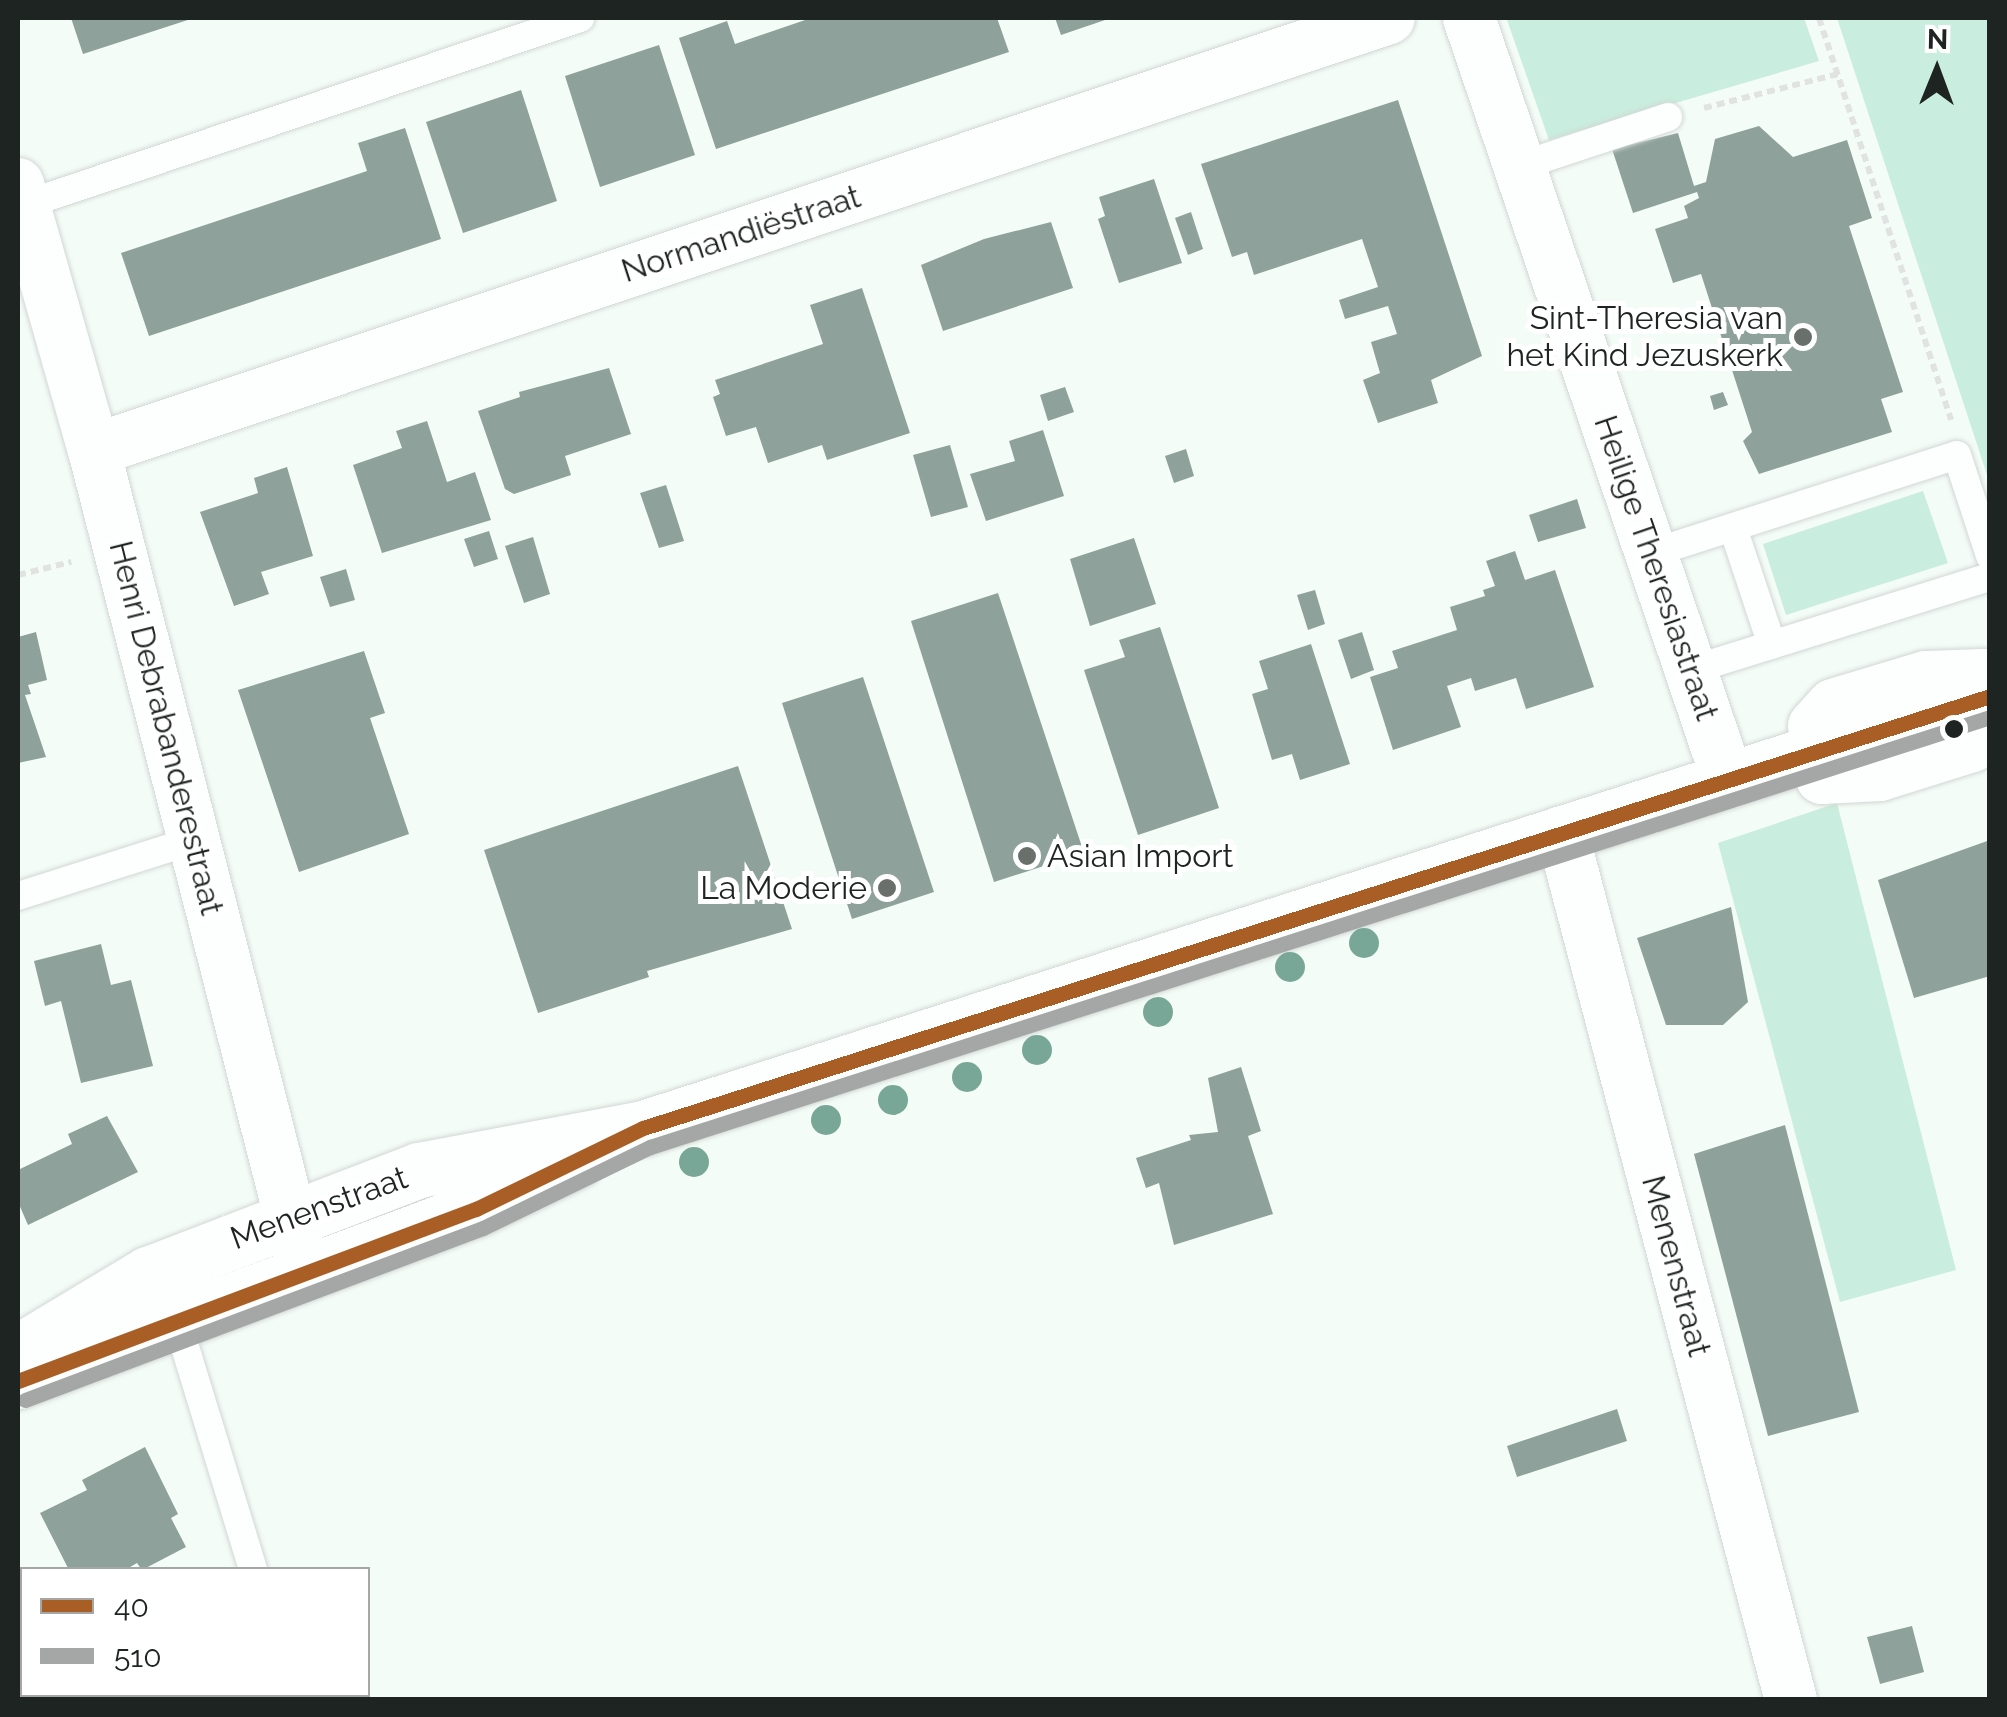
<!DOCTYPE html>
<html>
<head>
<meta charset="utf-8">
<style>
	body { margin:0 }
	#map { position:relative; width:2007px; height:1717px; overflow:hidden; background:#f4fcf8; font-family:Raleway,sans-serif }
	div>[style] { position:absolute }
	.green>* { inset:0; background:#c9edde }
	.building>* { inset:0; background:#8ea19a }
	.path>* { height:6px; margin-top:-3px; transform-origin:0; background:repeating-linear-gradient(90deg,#e1e3e3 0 8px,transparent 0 13px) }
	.roads { filter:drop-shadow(0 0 2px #d1d7d4) drop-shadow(0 0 2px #d1d7d4) }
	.lane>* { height:28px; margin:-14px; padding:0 14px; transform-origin:14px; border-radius:14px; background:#fdfffe }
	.street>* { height:52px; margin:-26px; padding:0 26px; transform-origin:26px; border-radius:26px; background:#fdfffe }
	.secondary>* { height:55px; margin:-27.5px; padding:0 27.5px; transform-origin:27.5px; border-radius:27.5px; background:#fdfffe }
	.bus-1>* { height:15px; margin:-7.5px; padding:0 7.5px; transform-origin:7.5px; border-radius:7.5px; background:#a85e24 }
	.bus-2>* { height:15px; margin:-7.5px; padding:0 7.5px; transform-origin:7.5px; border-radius:7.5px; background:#a5a7a6 }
	.trees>* { width:30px; height:30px; margin:-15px; border-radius:50%; background:#78a798 }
	.dots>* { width:28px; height:28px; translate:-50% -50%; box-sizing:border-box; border:5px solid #fff; border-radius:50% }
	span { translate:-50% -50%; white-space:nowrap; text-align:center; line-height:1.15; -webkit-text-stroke:10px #fff; paint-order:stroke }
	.street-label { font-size:32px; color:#1e2421 }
	.poi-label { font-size:32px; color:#1e2421 }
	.right { translate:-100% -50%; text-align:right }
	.left { translate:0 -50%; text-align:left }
	.frame { position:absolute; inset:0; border:20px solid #1e2421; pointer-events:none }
	.legend { position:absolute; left:20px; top:1567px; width:350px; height:130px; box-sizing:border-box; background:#fff; border:2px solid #a5a7a6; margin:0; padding:12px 18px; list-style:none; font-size:30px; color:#1e2421 }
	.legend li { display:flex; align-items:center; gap:20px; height:50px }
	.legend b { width:50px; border:2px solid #a5a7a6 }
	.north { position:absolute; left:1887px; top:20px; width:100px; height:100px; -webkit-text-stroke:8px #fff; paint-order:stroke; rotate:1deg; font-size:28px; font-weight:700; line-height:40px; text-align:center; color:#1e2421 }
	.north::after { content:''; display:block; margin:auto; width:35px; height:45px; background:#1e2421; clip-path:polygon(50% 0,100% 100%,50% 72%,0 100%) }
</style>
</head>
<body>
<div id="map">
	<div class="green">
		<i style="clip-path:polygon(1804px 18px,1819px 61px,1549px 140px,1507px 20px)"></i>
		<i style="clip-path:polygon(1837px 18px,1989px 18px,1989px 481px)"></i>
		<i style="clip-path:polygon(1923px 491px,1948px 563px,1786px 615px,1763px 544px)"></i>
		<i style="clip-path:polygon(1837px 803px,1956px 1270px,1840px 1302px,1718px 843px)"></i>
	</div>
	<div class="building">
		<i style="clip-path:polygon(71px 18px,194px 18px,83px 54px)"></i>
		<i style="clip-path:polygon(811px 18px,997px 18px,1009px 52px,716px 149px,679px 38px,727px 21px,735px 44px)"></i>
		<i style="clip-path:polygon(1055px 18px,1111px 18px,1061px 35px)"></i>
		<i style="clip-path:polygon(659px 45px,695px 155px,600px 187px,565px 76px)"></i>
		<i style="clip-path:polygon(521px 90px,557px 201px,463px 233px,426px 122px)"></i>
		<i style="clip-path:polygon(1398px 100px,1482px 356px,1431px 380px,1438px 403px,1378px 423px,1363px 380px,1380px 373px,1371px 342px,1397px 334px,1388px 306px,1345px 319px,1339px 300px,1378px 287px,1362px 239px,1254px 275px,1247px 252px,1232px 257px,1201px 164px)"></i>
		<i style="clip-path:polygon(1759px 126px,1793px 157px,1847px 140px,1872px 218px,1849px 226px,1903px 392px,1881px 399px,1892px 432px,1759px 474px,1743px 441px,1752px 432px,1701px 274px,1673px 283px,1655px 229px,1688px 218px,1684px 206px,1699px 198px,1697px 192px,1633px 213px,1612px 149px,1678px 133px,1694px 186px,1706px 182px,1715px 139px)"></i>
		<i style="clip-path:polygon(405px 128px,441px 239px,149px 336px,121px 253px,367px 171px,358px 143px)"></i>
		<i style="clip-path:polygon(1154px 179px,1182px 263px,1119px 283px,1098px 219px,1105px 216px,1099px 197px)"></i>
		<i style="clip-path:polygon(1191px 212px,1203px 249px,1188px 255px,1175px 218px)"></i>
		<i style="clip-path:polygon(1051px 222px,1073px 288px,943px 331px,921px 265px,984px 239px)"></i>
		<i style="clip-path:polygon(862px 288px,910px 433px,827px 460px,822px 445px,768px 463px,756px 427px,726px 436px,713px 397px,720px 394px,715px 380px,823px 344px,810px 305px)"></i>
		<i style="clip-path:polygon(609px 368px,631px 434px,565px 456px,571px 475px,514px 494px,505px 489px,478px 411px,520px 397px,519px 392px)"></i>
		<i style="clip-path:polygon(1065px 387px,1074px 412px,1048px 421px,1040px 395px)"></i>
		<i style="clip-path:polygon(1723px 392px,1728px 405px,1714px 410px,1710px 396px)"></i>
		<i style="clip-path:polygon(427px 421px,447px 482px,475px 472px,491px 520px,382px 553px,353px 465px,402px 448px,396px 431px)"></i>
		<i style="clip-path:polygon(1043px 430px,1064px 496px,986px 521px,970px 474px,1015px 461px,1009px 441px)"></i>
		<i style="clip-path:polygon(950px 445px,968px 507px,931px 517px,913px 455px)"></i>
		<i style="clip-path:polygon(1186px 449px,1194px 476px,1174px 483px,1165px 456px)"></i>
		<i style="clip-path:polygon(287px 467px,313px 556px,261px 572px,269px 594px,234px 606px,200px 512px,258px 493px,254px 478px)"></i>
		<i style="clip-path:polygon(666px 485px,684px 541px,659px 548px,640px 493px)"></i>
		<i style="clip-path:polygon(1577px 499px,1586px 528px,1538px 542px,1529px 515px)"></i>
		<i style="clip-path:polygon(489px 531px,498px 559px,474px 567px,464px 539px)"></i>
		<i style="clip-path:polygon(533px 537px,550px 594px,524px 603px,505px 546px)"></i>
		<i style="clip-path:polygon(1134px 538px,1156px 604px,1090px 626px,1070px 559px)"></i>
		<i style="clip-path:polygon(1515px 551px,1525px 580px,1555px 570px,1594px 687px,1526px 709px,1516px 678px,1475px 691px,1471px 678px,1447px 686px,1461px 727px,1393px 750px,1370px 677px,1398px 668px,1392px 651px,1457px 630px,1450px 607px,1485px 596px,1483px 590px,1495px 586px,1486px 561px)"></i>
		<i style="clip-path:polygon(346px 569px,355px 600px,330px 607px,320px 577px)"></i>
		<i style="clip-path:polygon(1315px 590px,1325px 624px,1308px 630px,1297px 595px)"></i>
		<i style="clip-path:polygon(998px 593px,1084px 853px,994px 882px,911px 621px)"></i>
		<i style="clip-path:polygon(1160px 627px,1219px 808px,1138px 835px,1084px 670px,1125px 657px,1119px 640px)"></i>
		<i style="clip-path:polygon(36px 632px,47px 680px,28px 685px,31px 694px,25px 695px,46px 757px,18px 763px,18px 637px)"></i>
		<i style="clip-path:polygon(1362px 632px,1374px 670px,1351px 679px,1338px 640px)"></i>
		<i style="clip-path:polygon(1311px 644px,1350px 764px,1300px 780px,1292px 754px,1272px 760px,1252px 694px,1268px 689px,1259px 661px)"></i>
		<i style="clip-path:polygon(364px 651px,385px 713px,370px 718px,409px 834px,299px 872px,238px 690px)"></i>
		<i style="clip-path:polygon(863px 677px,934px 892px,852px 919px,782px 703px)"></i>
		<i style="clip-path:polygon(738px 766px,792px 929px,647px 971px,649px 977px,538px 1013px,484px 850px)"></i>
		<i style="clip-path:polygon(1990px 840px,1990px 976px,1914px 998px,1878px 880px)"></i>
		<i style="clip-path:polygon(1731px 907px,1748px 1002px,1723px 1025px,1666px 1025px,1637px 938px)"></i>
		<i style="clip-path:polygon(101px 944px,111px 985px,131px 980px,153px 1066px,81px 1083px,61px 1001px,45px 1006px,34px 961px)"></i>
		<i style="clip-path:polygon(1241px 1067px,1261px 1131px,1248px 1136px,1273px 1214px,1174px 1245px,1159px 1183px,1146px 1188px,1136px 1158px,1191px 1140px,1189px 1135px,1218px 1132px,1208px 1078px)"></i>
		<i style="clip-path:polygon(107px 1116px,138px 1172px,28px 1225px,18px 1202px,18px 1170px,72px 1144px,68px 1134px)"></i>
		<i style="clip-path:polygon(1785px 1125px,1859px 1412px,1768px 1436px,1694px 1154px)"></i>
		<i style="clip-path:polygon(1617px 1409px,1627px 1441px,1517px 1477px,1507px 1446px)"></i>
		<i style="clip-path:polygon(145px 1447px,178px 1514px,171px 1518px,186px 1547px,142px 1570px,137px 1563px,125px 1570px,69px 1570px,40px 1513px,87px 1490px,82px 1480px)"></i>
		<i style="clip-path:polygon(18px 1610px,22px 1694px,38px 1694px,28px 1700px,18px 1700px)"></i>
		<i style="clip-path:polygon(1912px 1626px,1924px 1672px,1880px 1684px,1867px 1637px)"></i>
	</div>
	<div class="path">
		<i style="left:1819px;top:18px;width:423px;rotate:71.8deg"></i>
		<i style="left:1704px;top:108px;width:138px;rotate:-14.2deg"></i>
		<i style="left:18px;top:575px;width:55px;rotate:-13.8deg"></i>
	</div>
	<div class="roads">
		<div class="lane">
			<i style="left:1520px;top:166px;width:156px;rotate:-18.3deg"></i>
			<i style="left:24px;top:205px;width:587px;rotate:-18.59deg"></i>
			<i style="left:1733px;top:528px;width:123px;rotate:71.6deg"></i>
			<i style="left:1652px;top:553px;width:320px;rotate:-17.8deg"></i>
			<i style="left:1957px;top:455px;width:106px;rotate:71.9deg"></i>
			<i style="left:1691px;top:670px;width:313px;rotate:-17.3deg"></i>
			<i style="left:18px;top:896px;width:186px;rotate:-17.6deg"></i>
			<i style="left:178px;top:1324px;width:257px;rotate:73deg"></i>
			<i style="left:291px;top:1694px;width:6px;rotate:81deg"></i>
		</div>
		<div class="street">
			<i style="left:1469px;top:18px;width:802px;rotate:71.23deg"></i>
			<i style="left:18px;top:184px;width:277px;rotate:74.1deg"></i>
			<i style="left:94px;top:450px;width:839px;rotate:75.65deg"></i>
			<i style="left:94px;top:450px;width:1365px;rotate:-18.45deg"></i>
			<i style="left:1984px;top:675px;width:177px;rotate:163.3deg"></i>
			<i style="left:1814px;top:726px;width:28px;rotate:-48deg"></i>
			<i style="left:1833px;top:705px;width:97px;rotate:-16.8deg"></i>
			<i style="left:1926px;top:677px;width:58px;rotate:-2deg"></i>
			<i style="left:1990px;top:726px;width:176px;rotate:162.8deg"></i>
			<i style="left:1822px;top:778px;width:58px;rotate:-3deg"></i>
			<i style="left:1880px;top:775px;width:96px;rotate:-17.5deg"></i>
			<i style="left:1972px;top:746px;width:26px;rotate:-47deg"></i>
			<i style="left:1562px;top:832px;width:898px;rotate:75.22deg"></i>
		</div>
		<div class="secondary">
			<i style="left:18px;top:1352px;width:152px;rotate:-31deg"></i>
			<i style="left:148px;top:1274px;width:290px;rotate:-21deg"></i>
			<i style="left:419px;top:1170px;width:228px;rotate:-10.6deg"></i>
			<i style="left:643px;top:1128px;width:1415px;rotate:-17.78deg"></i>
			<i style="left:18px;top:1381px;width:489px;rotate:-20.6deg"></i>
			<i style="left:476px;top:1209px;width:112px;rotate:-25.9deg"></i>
		</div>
	</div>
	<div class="bus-1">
		<i style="left:18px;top:1381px;width:489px;rotate:-20.6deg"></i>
		<i style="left:476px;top:1209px;width:186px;rotate:-25.9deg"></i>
		<i style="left:643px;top:1128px;width:1415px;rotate:-17.78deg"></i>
	</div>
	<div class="bus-2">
		<i style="left:25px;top:1400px;width:489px;rotate:-20.6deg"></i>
		<i style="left:483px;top:1228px;width:186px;rotate:-25.9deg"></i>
		<i style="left:650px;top:1147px;width:1407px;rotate:-17.79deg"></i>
	</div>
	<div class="trees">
		<i style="left:1364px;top:943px"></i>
		<i style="left:1290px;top:967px"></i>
		<i style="left:1158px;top:1012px"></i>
		<i style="left:1037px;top:1050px"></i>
		<i style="left:967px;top:1077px"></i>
		<i style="left:893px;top:1100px"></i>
		<i style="left:826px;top:1120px"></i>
		<i style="left:694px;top:1162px"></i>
	</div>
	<div class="dots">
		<i style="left:1803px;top:337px;background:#69706c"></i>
		<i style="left:1954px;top:729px;background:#1e2421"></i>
		<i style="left:1027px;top:856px;background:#69706c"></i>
		<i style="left:887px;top:888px;background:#69706c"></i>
	</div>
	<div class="street-label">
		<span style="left:741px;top:234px;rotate:-18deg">Normandiëstraat</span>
		<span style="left:1656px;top:568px;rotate:71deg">Heilige Theresiastraat</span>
		<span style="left:166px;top:728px;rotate:76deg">Henri Debrabanderestraat</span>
		<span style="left:319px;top:1208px;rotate:-20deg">Menenstraat</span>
		<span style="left:1676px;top:1266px;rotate:75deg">Menenstraat</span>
	</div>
	<div class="poi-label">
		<span class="right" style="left:1783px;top:337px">Sint-Theresia van<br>het Kind Jezuskerk</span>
		<span class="left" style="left:1047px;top:856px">Asian Import</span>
		<span class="right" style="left:867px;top:888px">La Moderie</span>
	</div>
	<div class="frame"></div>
	<ul class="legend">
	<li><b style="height:12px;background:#a85e24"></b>40</li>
	<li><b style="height:12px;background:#a5a7a6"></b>510</li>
	</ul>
	<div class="north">N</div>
</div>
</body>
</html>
